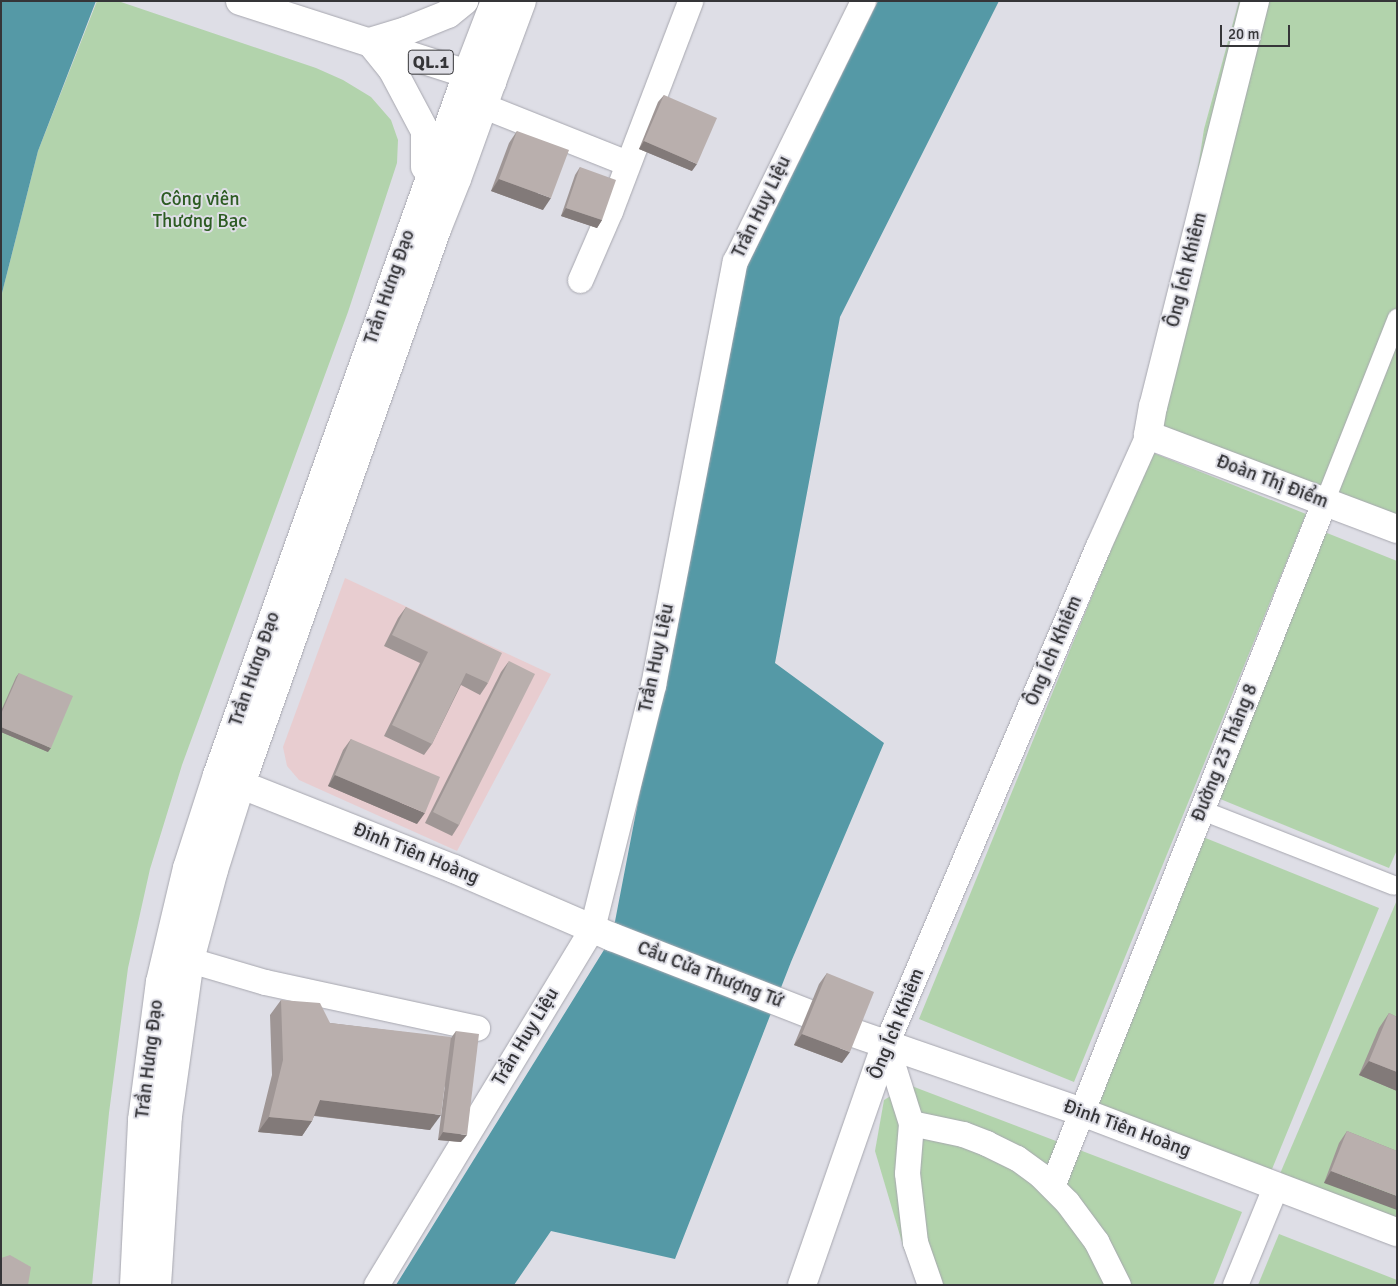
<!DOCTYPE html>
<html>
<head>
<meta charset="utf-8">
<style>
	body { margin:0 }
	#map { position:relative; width:1398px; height:1286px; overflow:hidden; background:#dedee6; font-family:Signika,sans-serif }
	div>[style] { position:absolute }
	.education>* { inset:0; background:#e8cdd0 }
	.green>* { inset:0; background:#b2d3ac }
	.water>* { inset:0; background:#5599a6 }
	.roads { filter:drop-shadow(0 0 1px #a7a7af) drop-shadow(0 0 1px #a7a7af) }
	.pedestrian>* { height:19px; margin:-9.5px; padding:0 9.5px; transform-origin:9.5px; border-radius:9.5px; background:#fff }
	.minor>* { height:25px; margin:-12.5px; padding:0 12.5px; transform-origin:12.5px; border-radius:12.5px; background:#fff }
	.tertiary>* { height:28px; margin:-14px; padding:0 14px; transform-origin:14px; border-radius:14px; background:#fff }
	.secondary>* { height:28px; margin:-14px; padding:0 14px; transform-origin:14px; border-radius:14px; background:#fff }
	.primary>* { height:28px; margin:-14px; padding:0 14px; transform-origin:14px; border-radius:14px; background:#fff }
	.wall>* { inset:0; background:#9f9695 }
	.shaded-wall>* { inset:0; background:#827a79 }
	.building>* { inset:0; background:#b9afad }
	span { translate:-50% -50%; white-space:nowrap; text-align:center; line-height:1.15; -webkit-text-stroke:4px #dedee6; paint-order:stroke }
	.shield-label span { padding:1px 4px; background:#dedee6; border:1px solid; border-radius:4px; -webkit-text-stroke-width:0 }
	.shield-label { font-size:18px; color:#353538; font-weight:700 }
	.park-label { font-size:19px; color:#2d5c23 }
	.street-label { font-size:19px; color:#353538 }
	.frame { position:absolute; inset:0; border:2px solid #353538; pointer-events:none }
	.scale { position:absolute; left:1220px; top:25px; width:70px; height:22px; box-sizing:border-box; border:2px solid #353538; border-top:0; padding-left:6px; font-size:15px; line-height:18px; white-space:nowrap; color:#353538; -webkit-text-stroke:4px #dedee6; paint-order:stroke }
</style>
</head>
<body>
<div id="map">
	<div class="education">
		<i style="clip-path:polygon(345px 578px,551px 674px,457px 851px,299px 780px,287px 766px,283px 747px)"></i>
	</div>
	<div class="green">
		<i style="clip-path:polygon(97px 1px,118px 1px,316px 68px,343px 80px,371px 97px,391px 120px,398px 140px,397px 163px,348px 312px,182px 765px,150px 869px,128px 968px,109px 1113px,92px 1285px,1px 1285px,1px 297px,38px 151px)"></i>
		<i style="clip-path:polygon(1239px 1px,1397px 1px,1397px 517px,1310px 485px,1159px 424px,1204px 129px)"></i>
		<i style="clip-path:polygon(1151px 452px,1306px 514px,1074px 1082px,919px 1019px)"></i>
		<i style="clip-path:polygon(1322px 531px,1397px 561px,1397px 850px,1389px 868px,1213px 796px)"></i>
		<i style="clip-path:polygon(1203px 837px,1379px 908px,1270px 1174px,1094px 1103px)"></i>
		<i style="clip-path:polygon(1397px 900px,1397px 1225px,1279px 1176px)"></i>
		<i style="clip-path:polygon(909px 1085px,1242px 1212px,1213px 1285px,932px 1285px,904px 1249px,875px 1151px,884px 1100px)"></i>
		<i style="clip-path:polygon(1279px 1234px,1397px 1280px,1397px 1285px,1258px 1285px)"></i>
	</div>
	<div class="water">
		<i style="clip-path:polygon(1px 1px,96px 1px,38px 151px,1px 297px)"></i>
		<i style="clip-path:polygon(878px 1px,999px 1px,840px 317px,775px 663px,884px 743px,791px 962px,675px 1259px,551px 1231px,514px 1285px,396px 1285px,612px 937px,737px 287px)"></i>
	</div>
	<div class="roads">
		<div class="pedestrian">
			<i style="left:1324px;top:502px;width:198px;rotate:-68.4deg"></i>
			<i style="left:1202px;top:810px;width:205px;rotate:21.4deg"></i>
		</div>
		<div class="minor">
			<i style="left:484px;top:106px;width:154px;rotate:21.7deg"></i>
			<i style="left:580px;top:280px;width:75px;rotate:-66.5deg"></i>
			<i style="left:610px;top:211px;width:225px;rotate:-69.1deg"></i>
			<i style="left:190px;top:960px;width:78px;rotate:16.3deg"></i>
			<i style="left:265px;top:982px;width:217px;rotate:12.2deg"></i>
			<i style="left:911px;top:1123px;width:53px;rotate:11.9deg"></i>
			<i style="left:963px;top:1134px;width:25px;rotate:21deg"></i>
			<i style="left:986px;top:1143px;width:34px;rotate:26deg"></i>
			<i style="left:1017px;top:1158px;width:29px;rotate:36deg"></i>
			<i style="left:1040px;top:1175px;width:38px;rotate:45deg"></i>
			<i style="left:1067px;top:1202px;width:49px;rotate:53.4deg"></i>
			<i style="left:1096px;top:1241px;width:49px;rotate:63.4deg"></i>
			<i style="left:1052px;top:1186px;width:736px;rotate:-68.31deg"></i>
			<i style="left:376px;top:1285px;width:417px;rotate:-58.8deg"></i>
			<i style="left:592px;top:928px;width:251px;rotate:-75.9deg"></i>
			<i style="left:653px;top:685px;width:432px;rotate:-79.1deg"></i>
			<i style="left:735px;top:261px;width:290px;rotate:-63.8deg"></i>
			<i style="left:930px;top:1285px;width:46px;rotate:-109.2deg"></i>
			<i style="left:915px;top:1242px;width:69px;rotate:-96.6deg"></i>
			<i style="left:907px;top:1173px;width:50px;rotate:-85.4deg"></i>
			<i style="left:911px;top:1123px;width:83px;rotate:-107.6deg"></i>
			<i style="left:886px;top:1044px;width:541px;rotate:-66.94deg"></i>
			<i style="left:1098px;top:546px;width:122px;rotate:-65.8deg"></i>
			<i style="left:1235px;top:1285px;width:108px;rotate:-67.7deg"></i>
		</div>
		<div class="tertiary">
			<i style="left:1255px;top:1px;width:418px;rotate:104.1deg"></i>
			<i style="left:1153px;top:406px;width:29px;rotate:100deg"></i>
			<i style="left:1148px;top:435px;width:266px;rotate:20.7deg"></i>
			<i style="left:802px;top:1285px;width:255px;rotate:-70.8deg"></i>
		</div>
		<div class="secondary">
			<i style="left:370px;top:42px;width:35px;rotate:51deg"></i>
			<i style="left:392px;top:69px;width:70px;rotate:62deg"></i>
			<i style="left:425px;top:131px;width:36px;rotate:90deg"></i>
			<i style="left:224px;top:778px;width:247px;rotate:21.6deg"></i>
			<i style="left:454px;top:869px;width:172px;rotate:23.3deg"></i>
			<i style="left:612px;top:937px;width:209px;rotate:21.3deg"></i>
			<i style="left:854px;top:1033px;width:241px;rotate:19.1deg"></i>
			<i style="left:1082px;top:1112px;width:337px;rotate:20.9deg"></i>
			<i style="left:134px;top:1285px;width:165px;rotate:-87.2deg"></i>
			<i style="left:142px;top:1120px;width:139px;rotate:-82.6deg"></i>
			<i style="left:160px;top:982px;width:117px;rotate:-76.7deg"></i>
			<i style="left:187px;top:868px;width:98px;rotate:-72.1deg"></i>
			<i style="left:217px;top:775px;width:744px;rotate:-70.37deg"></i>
			<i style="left:157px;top:1285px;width:169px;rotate:-86.3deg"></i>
			<i style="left:168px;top:1116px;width:158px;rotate:-82deg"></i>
			<i style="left:190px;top:960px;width:93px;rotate:-75.1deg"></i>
			<i style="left:214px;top:870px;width:90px;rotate:-72.6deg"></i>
			<i style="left:241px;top:784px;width:589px;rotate:-70.55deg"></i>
			<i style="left:437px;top:229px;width:54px;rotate:-68.2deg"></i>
			<i style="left:457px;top:179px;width:103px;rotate:-70.2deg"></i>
		</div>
		<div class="primary">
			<i style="left:240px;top:1px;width:265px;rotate:17.8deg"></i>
			<i style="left:492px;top:82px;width:86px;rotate:-69.7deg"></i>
			<i style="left:370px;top:42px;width:38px;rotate:-17deg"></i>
			<i style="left:406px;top:31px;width:45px;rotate:-22deg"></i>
			<i style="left:448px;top:14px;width:21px;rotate:-39deg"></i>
			<i style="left:467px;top:74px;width:78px;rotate:-69deg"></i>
		</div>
	</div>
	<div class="wall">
		<i style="clip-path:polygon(664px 95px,692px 171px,639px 149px,658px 102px)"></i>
		<i style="clip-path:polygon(517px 131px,543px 210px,491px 191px,509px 143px)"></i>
		<i style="clip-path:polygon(580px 167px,602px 220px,597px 228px,561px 216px,575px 175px)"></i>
		<i style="clip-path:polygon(406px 607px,488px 683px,480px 695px,461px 685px,432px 744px,424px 755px,384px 736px,420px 663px,384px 646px,398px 618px)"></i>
		<i style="clip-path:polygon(509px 661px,459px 825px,452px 836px,425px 823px,501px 672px)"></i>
		<i style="clip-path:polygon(19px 673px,48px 752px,1px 732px,1px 711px,16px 677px)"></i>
		<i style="clip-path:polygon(351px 739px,417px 824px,328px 786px,343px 750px)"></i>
		<i style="clip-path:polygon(827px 973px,842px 1063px,794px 1045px,819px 984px)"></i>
		<i style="clip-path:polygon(281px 1000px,330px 1023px,451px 1038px,456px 1031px,461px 1142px,438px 1140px,445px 1085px,430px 1130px,314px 1116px,312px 1121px,302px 1136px,258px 1132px,272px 1075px,270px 1015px)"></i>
		<i style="clip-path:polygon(1389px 1013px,1397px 1017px,1397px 1091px,1359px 1075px,1379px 1028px)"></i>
		<i style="clip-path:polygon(1347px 1131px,1397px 1151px,1324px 1183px,1339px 1143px)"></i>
	</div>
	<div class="shaded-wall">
		<i style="clip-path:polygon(644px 141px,697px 164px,692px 171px,639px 149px)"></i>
		<i style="clip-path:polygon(499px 179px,551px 198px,543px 210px,491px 191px)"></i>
		<i style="clip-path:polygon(566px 208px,602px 220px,597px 228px,561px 216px)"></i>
		<i style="clip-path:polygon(1px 727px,51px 748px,48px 752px,1px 732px)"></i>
		<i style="clip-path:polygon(335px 775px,425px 813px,417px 824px,328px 786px)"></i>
		<i style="clip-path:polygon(802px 1034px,850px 1052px,842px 1063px,794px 1045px)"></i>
		<i style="clip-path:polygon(1369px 1061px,1397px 1072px,1397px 1091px,1359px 1075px)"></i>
		<i style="clip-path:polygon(320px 1100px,441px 1115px,430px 1130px,310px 1115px)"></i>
		<i style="clip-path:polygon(269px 1117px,312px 1121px,302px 1136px,258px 1132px)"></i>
		<i style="clip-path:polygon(443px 1132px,467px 1135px,461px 1142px,438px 1140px)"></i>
		<i style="clip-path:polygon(1331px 1171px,1397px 1196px,1397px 1210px,1324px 1183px)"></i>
	</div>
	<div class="building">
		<i style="clip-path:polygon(664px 95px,717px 118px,697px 164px,644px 141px)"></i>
		<i style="clip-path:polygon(517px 131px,569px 150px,551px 198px,499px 179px)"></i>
		<i style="clip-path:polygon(580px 167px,616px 180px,602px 220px,566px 208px)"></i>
		<i style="clip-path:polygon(406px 607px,502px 653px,488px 683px,466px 673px,432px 744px,392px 725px,428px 652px,392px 635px)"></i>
		<i style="clip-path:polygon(509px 661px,535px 674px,459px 825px,433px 812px)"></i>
		<i style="clip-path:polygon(19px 673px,73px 696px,51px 748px,1px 727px,1px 714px)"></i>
		<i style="clip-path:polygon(351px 739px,440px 777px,425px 813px,335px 775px)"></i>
		<i style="clip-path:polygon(827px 973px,874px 992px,850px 1052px,802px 1034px)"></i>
		<i style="clip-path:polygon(281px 1000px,320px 1003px,330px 1023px,451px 1037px,441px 1115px,320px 1100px,312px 1121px,269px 1117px,283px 1060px)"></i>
		<i style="clip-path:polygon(1389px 1013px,1397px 1017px,1397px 1072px,1369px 1061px)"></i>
		<i style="clip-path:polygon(456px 1031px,479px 1034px,467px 1135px,443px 1132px)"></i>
		<i style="clip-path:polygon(1347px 1131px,1397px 1151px,1397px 1196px,1331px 1171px)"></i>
		<i style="clip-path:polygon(10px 1255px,31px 1267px,28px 1285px,1px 1285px,1px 1258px)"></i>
	</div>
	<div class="shield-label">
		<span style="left:431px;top:62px">QL.1</span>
	</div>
	<div class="park-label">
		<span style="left:200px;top:211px">Công viên<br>Thương Bạc</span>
	</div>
	<div class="street-label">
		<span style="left:762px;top:207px;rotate:-64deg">Trần Huy Liệu</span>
		<span style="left:1187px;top:270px;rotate:-76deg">Ông Ích Khiêm</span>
		<span style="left:390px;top:287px;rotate:-71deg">Trần Hưng Đạo</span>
		<span style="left:1272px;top:482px;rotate:21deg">Đoàn Thị Điểm</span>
		<span style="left:1054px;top:651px;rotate:-67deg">Ông Ích Khiêm</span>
		<span style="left:657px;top:658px;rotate:-78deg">Trần Huy Liệu</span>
		<span style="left:255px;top:669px;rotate:-71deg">Trần Hưng Đạo</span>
		<span style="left:1225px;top:753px;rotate:-68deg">Đường 23 Tháng 8</span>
		<span style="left:416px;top:854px;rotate:22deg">Đinh Tiên Hoàng</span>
		<span style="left:710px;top:975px;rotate:21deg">Cầu Cửa Thượng Tứ</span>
		<span style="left:897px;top:1024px;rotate:-68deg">Ông Ích Khiêm</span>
		<span style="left:526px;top:1037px;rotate:-59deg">Trần Huy Liệu</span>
		<span style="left:150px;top:1059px;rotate:-83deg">Trần Hưng Đạo</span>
		<span style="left:1127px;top:1129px;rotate:20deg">Đinh Tiên Hoàng</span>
	</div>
	<div class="frame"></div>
	<div class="scale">20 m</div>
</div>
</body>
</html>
